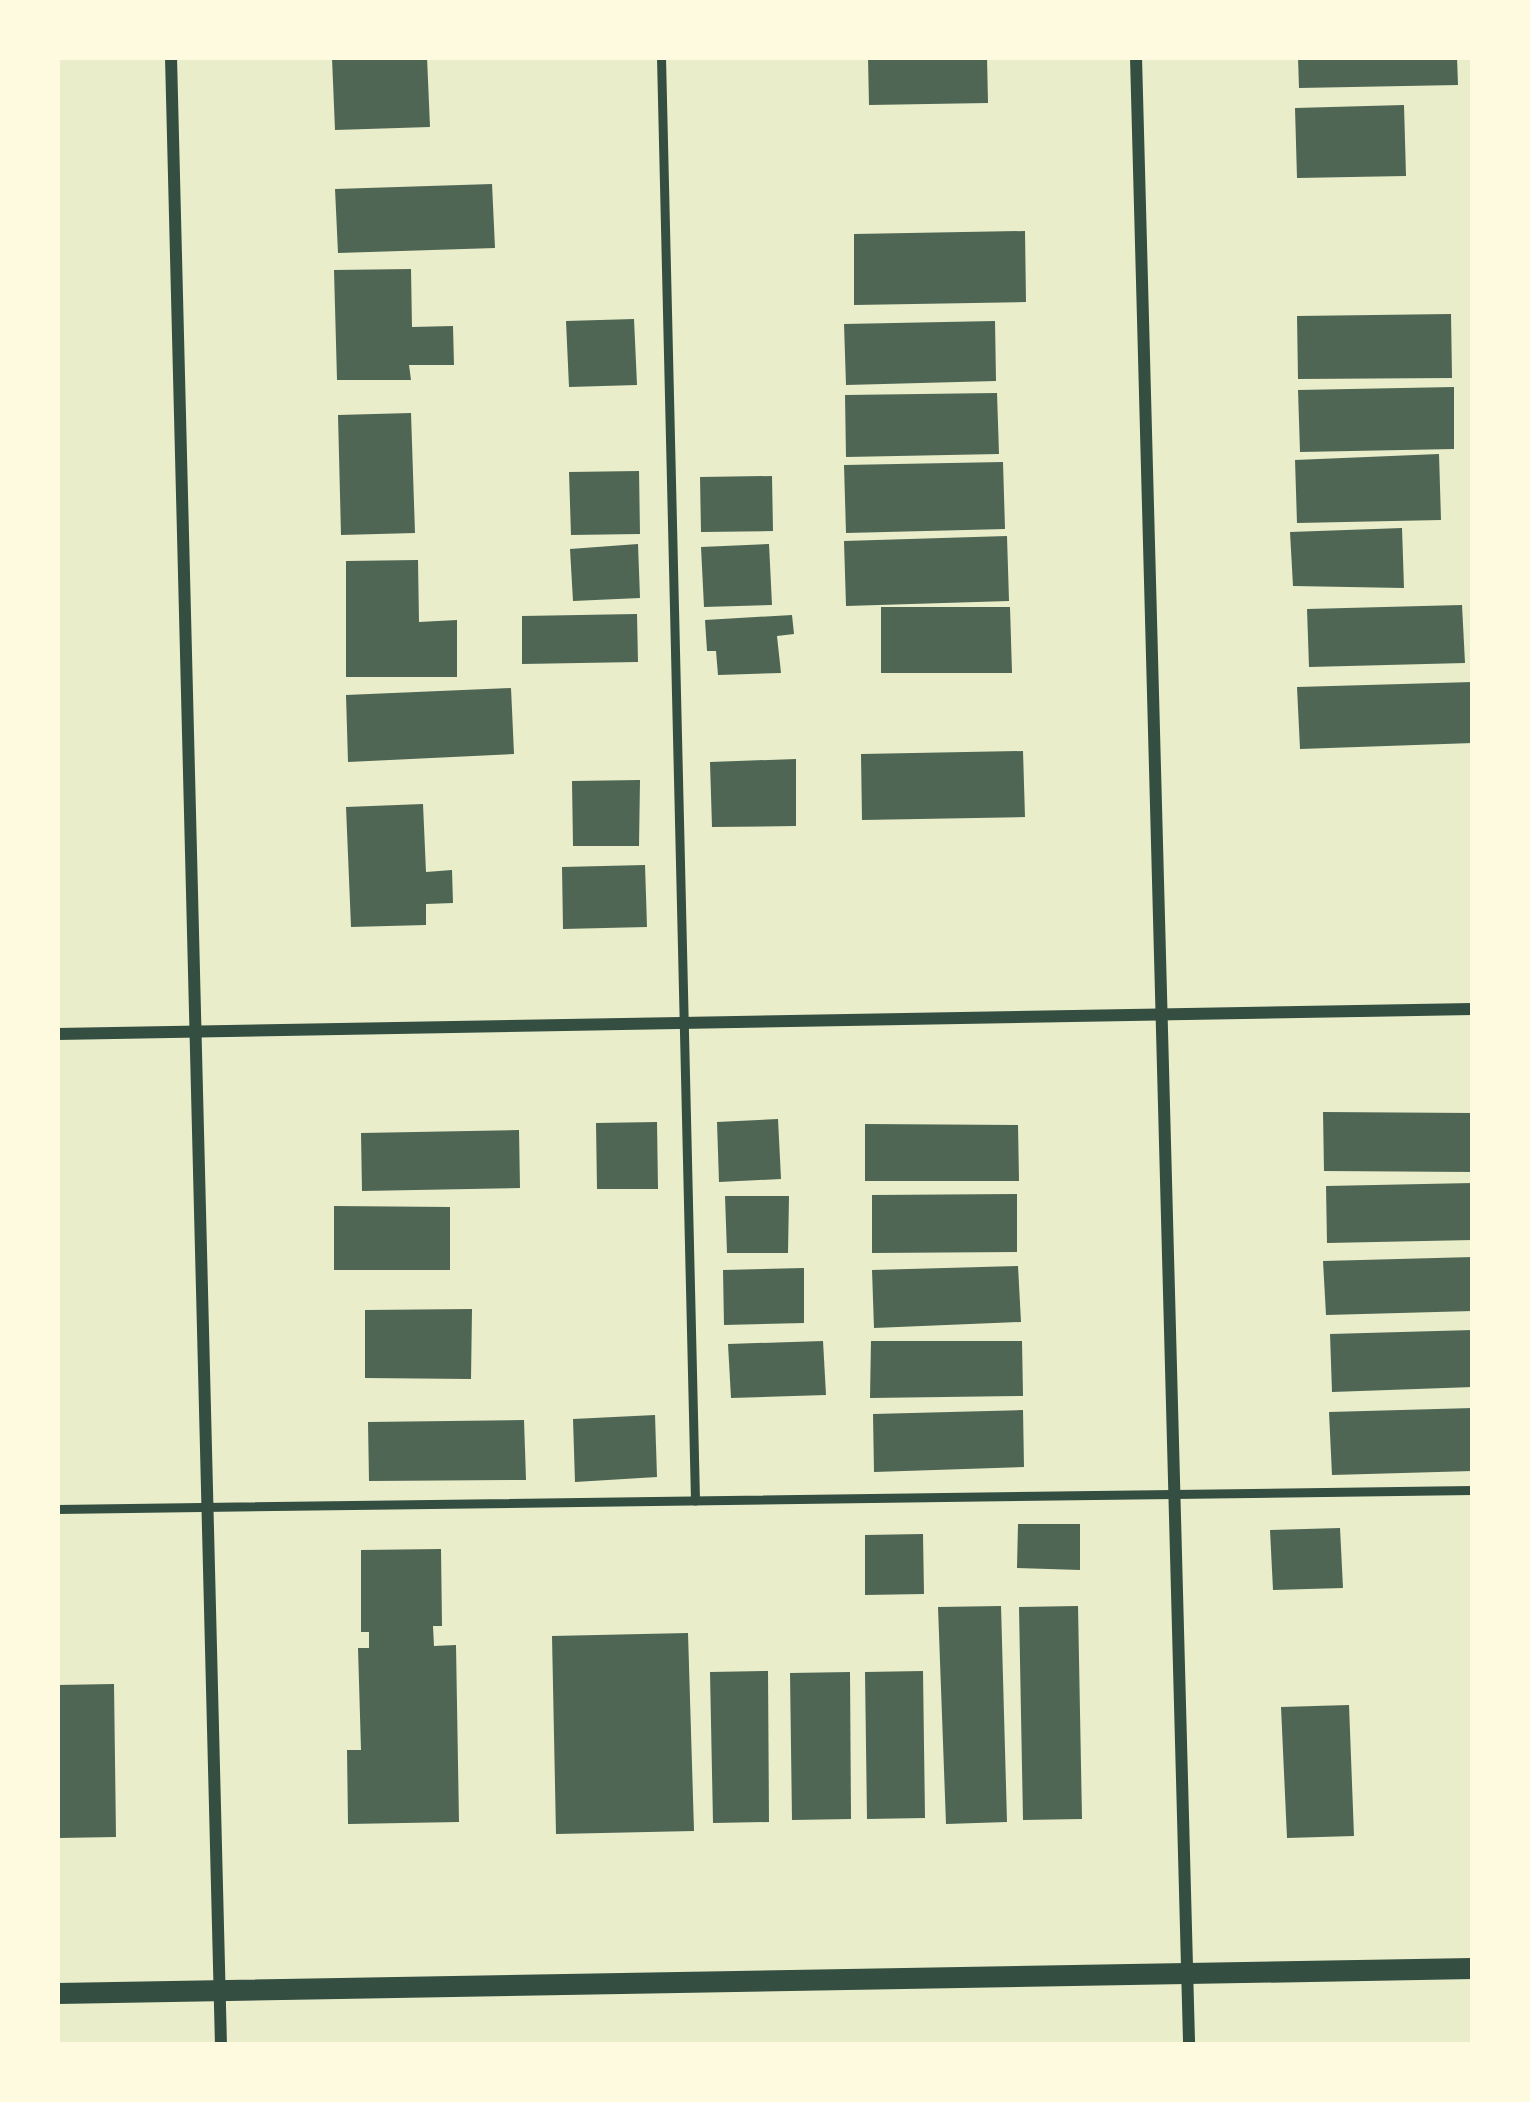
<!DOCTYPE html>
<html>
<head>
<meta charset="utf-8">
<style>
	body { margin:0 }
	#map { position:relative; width:1530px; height:2102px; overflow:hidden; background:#e9edc9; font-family:Raleway,sans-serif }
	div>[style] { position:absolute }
	.building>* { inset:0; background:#4f6655 }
	.service>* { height:9px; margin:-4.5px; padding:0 4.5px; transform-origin:4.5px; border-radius:4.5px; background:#344e41 }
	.minor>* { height:12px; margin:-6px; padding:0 6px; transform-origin:6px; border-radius:6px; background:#344e41 }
	.tertiary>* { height:21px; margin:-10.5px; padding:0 10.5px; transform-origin:10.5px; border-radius:10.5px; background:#344e41 }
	span { translate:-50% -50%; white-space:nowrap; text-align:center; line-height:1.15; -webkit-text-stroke:12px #fefae0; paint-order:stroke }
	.frame { position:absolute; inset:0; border:60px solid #fefae0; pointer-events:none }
</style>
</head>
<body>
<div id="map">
	<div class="building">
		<i style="clip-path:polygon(427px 57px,430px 127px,335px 130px,332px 58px)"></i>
		<i style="clip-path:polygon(868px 57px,987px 57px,988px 103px,869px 105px)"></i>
		<i style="clip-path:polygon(1298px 57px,1457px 57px,1458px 85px,1299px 88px)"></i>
		<i style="clip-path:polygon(1404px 105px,1406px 176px,1297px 178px,1295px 108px)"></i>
		<i style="clip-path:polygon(492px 184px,495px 248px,338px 253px,335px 189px)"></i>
		<i style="clip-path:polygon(1025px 231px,1026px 302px,854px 305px,854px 234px)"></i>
		<i style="clip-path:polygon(411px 269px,412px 327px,453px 326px,454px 365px,409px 365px,411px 380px,337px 380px,334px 270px)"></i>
		<i style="clip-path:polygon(1451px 314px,1452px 378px,1298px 379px,1297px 316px)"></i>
		<i style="clip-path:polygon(634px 319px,637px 385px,569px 387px,566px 321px)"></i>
		<i style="clip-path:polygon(995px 321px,996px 381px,846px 385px,844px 324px)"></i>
		<i style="clip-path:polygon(1454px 387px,1454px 449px,1300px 452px,1298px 390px)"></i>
		<i style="clip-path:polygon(997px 393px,999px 454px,846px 457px,845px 395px)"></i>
		<i style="clip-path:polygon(411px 413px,415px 533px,341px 535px,338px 415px)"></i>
		<i style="clip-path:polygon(1439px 454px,1441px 520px,1297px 523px,1295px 460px)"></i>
		<i style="clip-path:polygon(1003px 462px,1005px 529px,846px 533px,844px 465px)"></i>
		<i style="clip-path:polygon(639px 471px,640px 534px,571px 535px,569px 472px)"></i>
		<i style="clip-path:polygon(772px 476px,773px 531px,701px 532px,700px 477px)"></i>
		<i style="clip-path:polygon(1402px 528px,1404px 588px,1293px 586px,1290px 532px)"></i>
		<i style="clip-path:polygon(1007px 536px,1009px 601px,846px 606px,844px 541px)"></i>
		<i style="clip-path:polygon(638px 544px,640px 598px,573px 601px,570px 549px)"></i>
		<i style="clip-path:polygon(769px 544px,772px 605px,704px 607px,701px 547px)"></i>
		<i style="clip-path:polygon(418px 560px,419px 622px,457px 620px,457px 677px,346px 677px,346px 561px)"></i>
		<i style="clip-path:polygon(1462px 605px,1465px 663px,1309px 667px,1307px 609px)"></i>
		<i style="clip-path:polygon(881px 607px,1010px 607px,1012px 673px,881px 673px)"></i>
		<i style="clip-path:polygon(637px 614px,638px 662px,522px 664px,522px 616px)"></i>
		<i style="clip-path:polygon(792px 615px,794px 634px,777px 636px,781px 673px,718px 675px,716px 651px,707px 651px,705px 620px)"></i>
		<i style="clip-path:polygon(1473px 682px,1473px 743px,1300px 749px,1297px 687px)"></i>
		<i style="clip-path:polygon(511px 688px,514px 754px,348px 762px,346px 695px)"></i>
		<i style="clip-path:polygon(1023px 751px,1025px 817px,862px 820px,861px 754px)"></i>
		<i style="clip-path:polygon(796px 759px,796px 826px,712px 827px,710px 762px)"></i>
		<i style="clip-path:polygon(640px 780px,639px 846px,573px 846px,572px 781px)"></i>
		<i style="clip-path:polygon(423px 804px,426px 872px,452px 870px,453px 903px,426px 904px,426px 925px,351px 927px,346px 807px)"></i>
		<i style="clip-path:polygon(645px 865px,647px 927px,563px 929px,562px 867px)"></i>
		<i style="clip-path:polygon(1323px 1112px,1473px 1113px,1473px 1172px,1324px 1171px)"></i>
		<i style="clip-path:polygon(778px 1119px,781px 1179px,719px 1182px,717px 1122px)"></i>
		<i style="clip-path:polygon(657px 1122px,658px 1189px,597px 1189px,596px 1123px)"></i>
		<i style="clip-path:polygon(865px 1124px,1018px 1125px,1019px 1181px,865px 1181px)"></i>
		<i style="clip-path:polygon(519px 1130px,520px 1188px,362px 1191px,361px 1133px)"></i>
		<i style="clip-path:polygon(1473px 1183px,1473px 1240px,1327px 1243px,1326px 1186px)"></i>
		<i style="clip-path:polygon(1017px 1194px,1017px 1252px,872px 1253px,872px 1195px)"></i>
		<i style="clip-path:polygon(725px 1196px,789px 1196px,788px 1253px,727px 1253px)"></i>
		<i style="clip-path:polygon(334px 1206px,450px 1207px,450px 1270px,334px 1270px)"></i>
		<i style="clip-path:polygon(1473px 1257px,1473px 1311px,1326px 1315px,1323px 1261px)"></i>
		<i style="clip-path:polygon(1018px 1266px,1021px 1322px,874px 1328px,872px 1270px)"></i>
		<i style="clip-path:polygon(804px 1268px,804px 1323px,724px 1325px,723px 1270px)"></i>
		<i style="clip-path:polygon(472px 1309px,471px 1379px,365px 1378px,365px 1310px)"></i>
		<i style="clip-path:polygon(1473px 1330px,1473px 1387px,1332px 1392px,1330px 1334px)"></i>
		<i style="clip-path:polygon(823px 1341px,826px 1395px,731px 1398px,728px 1344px)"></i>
		<i style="clip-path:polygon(871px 1341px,1022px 1341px,1023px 1396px,870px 1398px)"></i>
		<i style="clip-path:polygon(1473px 1408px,1473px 1471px,1332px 1475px,1329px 1412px)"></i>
		<i style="clip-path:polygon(1023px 1410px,1024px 1467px,874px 1472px,873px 1414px)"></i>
		<i style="clip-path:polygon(655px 1415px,657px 1477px,575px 1482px,573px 1419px)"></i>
		<i style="clip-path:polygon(524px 1420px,526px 1480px,369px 1481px,368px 1422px)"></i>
		<i style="clip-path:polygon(1018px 1524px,1080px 1524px,1080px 1570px,1017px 1568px)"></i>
		<i style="clip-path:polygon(1340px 1528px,1343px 1588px,1273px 1590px,1270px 1530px)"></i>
		<i style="clip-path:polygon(923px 1534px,924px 1594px,865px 1595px,865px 1535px)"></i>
		<i style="clip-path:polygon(441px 1549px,442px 1626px,433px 1626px,434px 1646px,456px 1645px,459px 1822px,348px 1824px,347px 1750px,361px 1750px,358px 1648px,369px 1648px,369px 1632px,361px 1632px,361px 1550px)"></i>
		<i style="clip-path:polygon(1001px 1606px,1007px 1822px,946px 1824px,938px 1607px)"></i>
		<i style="clip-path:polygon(1078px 1606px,1082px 1819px,1023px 1820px,1019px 1607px)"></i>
		<i style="clip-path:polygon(688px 1633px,694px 1831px,556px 1834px,552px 1636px)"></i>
		<i style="clip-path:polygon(768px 1671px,769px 1822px,713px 1823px,710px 1672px)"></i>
		<i style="clip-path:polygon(923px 1671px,925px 1818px,867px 1819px,865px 1672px)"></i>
		<i style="clip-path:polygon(850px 1672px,851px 1819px,792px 1820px,790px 1673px)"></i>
		<i style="clip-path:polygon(114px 1684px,116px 1837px,59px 1838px,57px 1685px)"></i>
		<i style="clip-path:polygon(1349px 1705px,1354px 1836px,1287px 1838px,1281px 1707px)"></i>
	</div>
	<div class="service">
		<i style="left:661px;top:57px;width:1444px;rotate:88.65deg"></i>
		<i style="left:57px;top:1509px;width:1416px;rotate:-0.77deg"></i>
	</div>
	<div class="minor">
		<i style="left:171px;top:57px;width:1989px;rotate:88.56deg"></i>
		<i style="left:1136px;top:57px;width:1989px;rotate:88.47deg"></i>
		<i style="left:57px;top:1034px;width:1416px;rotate:-1.01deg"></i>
	</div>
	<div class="tertiary">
		<i style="left:57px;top:1993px;width:1416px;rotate:-1.01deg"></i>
	</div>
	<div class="frame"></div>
</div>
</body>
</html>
